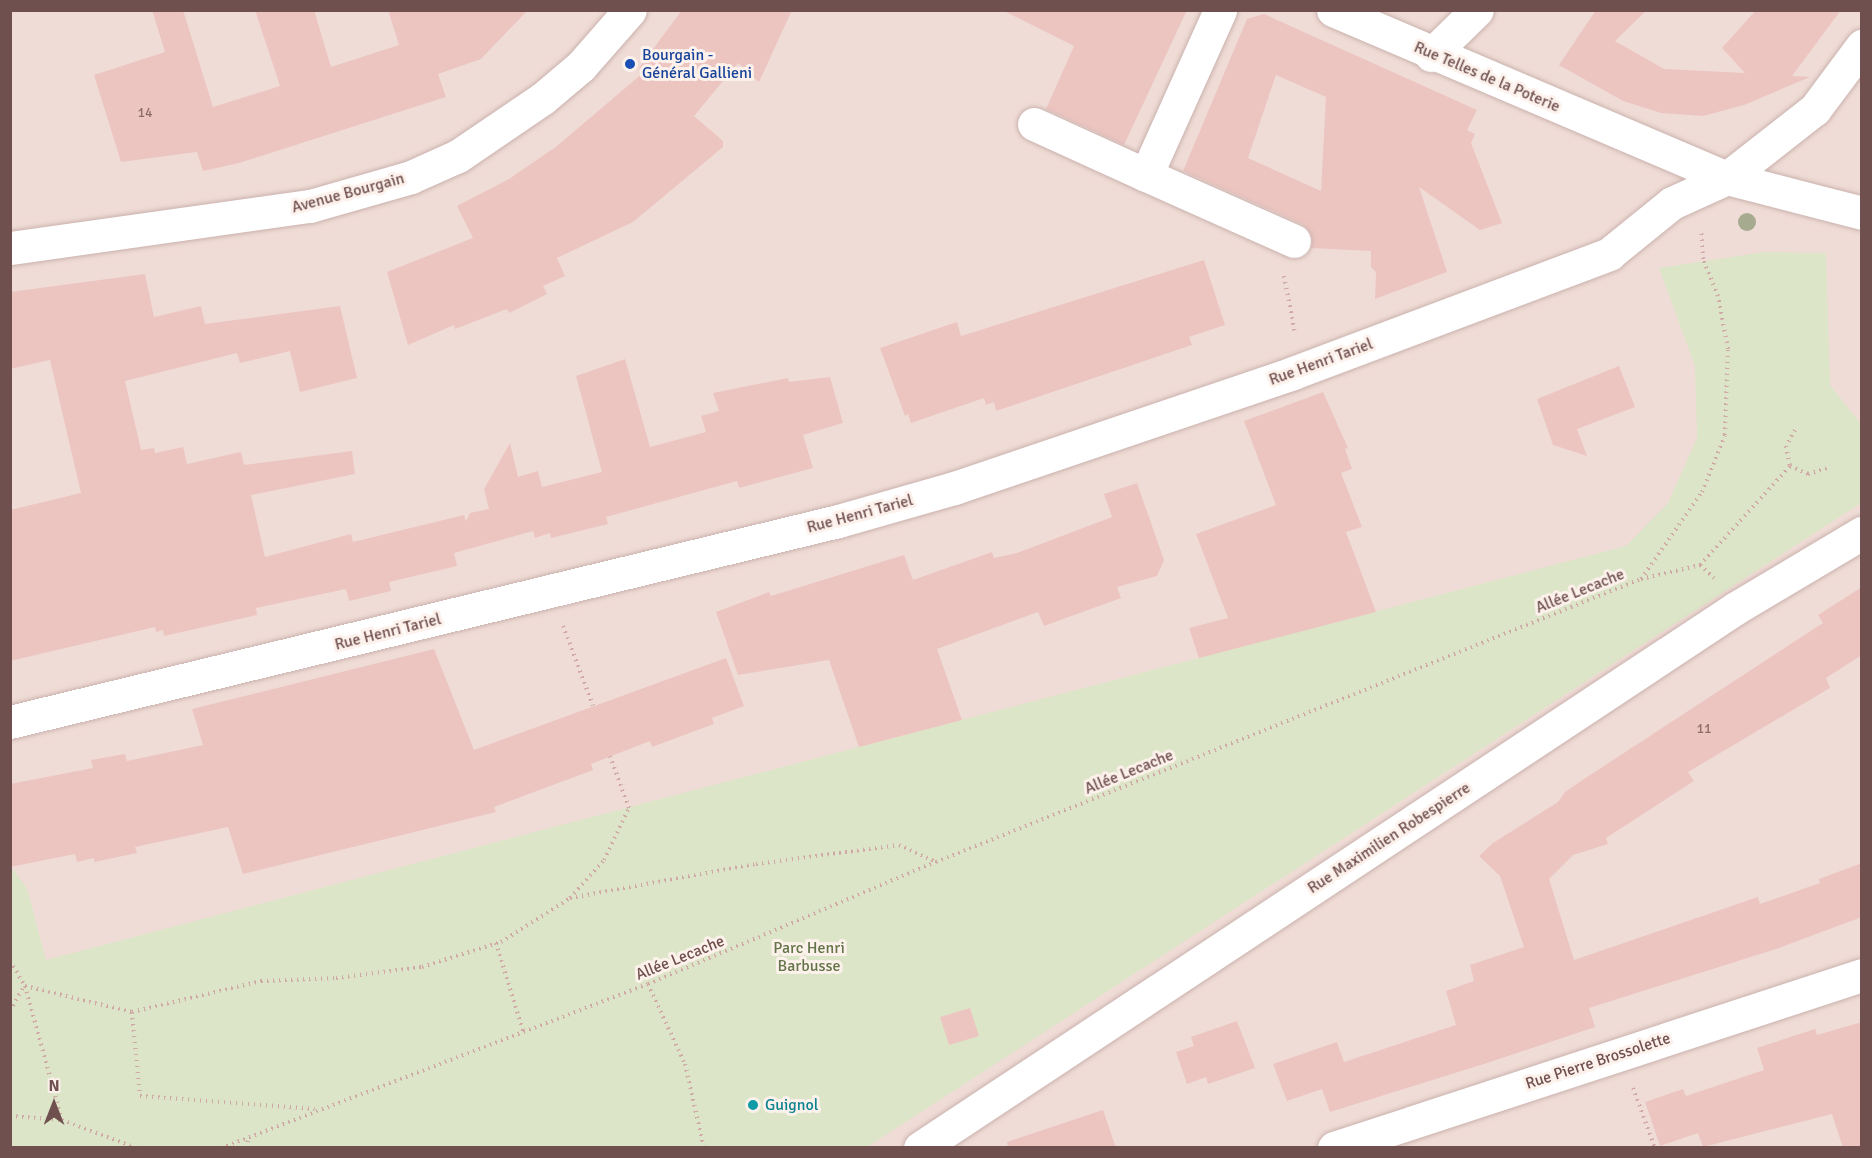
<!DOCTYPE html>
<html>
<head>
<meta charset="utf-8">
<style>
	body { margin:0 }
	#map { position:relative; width:1872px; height:1158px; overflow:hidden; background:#f9ece6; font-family:Signika,sans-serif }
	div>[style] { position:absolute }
	.residential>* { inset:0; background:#f0dcd6 }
	.green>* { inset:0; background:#dce5c7 }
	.building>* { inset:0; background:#ecc5c1 }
	.path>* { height:4px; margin-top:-2px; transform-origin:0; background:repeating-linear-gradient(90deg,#d0a8a5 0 1.5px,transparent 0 6px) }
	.roads { filter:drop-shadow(0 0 2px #cab2ae) drop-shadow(0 0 2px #cab2ae) }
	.minor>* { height:33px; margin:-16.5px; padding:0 16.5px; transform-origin:16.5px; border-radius:16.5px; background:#fff }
	.tertiary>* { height:33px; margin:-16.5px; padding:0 16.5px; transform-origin:16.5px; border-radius:16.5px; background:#fff }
	.secondary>* { height:33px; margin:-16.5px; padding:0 16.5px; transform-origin:16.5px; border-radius:16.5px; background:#fff }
	.trees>* { width:18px; height:18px; margin:-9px; border-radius:50%; background:#a6aa8f }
	.dots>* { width:16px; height:16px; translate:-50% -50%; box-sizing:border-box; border:3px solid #fdf1ec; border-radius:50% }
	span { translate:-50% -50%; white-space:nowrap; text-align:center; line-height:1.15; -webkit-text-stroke:6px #fdf1ec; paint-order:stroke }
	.number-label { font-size:14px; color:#8f6d6b }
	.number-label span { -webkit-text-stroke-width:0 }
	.transit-label { font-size:16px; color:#164399 }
	.left { translate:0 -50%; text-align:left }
	.street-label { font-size:16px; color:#70504e }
	.park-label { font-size:16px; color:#627448 }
	.culture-label { font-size:16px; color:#0d838f }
	.frame { position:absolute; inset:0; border:12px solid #70504e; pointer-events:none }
	.north { position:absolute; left:24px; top:1074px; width:60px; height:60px; -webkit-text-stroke:4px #fdf1ec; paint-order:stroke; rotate:0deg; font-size:16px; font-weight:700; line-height:24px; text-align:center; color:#70504e }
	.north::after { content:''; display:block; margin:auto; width:21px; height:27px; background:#70504e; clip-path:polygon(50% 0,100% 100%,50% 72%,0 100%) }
</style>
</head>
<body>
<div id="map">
	<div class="residential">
		<i style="clip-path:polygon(11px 11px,1861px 11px,1861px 1147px,11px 1147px)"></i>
	</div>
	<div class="green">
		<i style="clip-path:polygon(1765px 252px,1826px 253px,1830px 385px,1861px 424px,1861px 503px,867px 1147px,11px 1147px,10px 866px,27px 888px,46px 960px,1626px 546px,1668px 503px,1697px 438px,1695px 366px,1659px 268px)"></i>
	</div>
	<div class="building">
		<i style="clip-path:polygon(152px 10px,183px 10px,213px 107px,280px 86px,255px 10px,314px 10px,331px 67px,399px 45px,388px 10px,528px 10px,481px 59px,438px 74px,446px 97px,239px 163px,203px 171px,197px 152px,121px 162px,94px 75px,165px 52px)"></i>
		<i style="clip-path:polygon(682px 10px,792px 10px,759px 82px,738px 63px,694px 116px,723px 141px,723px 147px,633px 222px,557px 258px,565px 276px,543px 286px,547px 294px,509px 313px,507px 309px,455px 329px,454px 325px,408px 345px,387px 272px,473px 238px,457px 206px,509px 179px,557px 146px,644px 72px,639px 68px)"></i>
		<i style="clip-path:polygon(1002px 10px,1187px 10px,1124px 145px,1046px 109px,1074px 46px)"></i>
		<i style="clip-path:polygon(1596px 10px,1647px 10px,1615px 41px,1664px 69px,1745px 73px,1722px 48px,1756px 10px,1841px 10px,1792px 76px,1810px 77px,1744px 105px,1703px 116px,1661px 113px,1623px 101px,1559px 65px)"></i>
		<i style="clip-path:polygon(evenodd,1264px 14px,1477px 110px,1467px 130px,1475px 134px,1471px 143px,1502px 223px,1480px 230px,1419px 187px,1447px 272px,1375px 299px,1376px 272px,1371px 267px,1371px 251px,1311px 248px,1309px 231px,1302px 224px,1183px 171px,1247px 19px,1264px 14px,1276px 75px,1326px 97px,1321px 191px,1248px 158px,1276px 75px)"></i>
		<i style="clip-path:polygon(1204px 260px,1225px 325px,1189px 337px,1192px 345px,996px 411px,994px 402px,986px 405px,984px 398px,911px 423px,908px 414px,905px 416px,880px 348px,957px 322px,961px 336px)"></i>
		<i style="clip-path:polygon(145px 274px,154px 317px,201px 306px,205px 324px,340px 306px,357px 378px,300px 392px,290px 351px,240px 363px,237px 353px,125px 381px,141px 450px,154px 448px,155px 453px,183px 447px,187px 464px,241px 452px,244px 465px,352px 451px,355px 474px,251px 495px,265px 557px,351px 534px,353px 542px,464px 515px,466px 521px,470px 513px,489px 509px,484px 489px,510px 443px,518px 477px,538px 471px,542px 487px,602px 472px,576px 376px,625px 359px,650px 447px,706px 432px,701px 416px,719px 411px,713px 393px,788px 378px,789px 382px,830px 377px,843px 423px,803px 435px,813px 468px,739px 488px,737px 481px,606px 517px,608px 524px,551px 538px,550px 533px,535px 538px,533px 531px,454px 553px,457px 566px,389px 582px,391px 591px,349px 601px,346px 589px,256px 608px,257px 615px,164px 636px,163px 630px,156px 632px,155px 627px,10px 661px,10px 510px,81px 493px,50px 360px,10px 369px,10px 292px)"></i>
		<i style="clip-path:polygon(1619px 366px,1635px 407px,1577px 429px,1587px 456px,1553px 445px,1537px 399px)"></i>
		<i style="clip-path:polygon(1323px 392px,1348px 448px,1345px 449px,1352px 469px,1341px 473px,1362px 527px,1346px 532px,1376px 612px,1199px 658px,1189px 628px,1228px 618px,1196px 534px,1276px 505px,1244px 421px)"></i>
		<i style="clip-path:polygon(1137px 483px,1164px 560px,1157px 576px,1117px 587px,1121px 598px,1044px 626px,1038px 612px,937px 649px,962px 720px,859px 747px,829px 660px,738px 675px,716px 612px,769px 592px,771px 596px,904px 555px,913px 580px,992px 552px,994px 558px,1017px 553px,1112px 517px,1104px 494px)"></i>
		<i style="clip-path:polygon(1862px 587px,1862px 655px,1826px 678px,1830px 688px,1688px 772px,1694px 781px,1606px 838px,1608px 844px,1573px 855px,1549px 879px,1574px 960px,1758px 897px,1760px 904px,1820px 883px,1819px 879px,1862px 863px,1862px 917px,1776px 949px,1589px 1008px,1595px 1027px,1487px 1063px,1330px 1112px,1322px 1089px,1287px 1101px,1273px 1064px,1337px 1042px,1344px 1062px,1456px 1025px,1446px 991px,1474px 981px,1470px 965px,1524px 947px,1500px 876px,1479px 856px,1493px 843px,1558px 802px,1565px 792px,1584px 779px,1823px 623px,1818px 615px)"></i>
		<i style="clip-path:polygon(434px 649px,474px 750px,726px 658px,744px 706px,712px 718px,714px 724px,652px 747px,650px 741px,591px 764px,593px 770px,494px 807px,496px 812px,243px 874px,228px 827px,135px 847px,137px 853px,94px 862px,94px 858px,77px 862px,75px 854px,10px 867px,10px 784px,93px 768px,91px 760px,125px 754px,127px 761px,203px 745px,192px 709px)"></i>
		<i style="clip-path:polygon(970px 1008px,979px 1036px,949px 1045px,940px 1017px)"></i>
		<i style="clip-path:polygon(1237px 1021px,1255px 1068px,1208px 1084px,1206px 1077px,1187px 1084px,1176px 1052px,1194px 1046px,1191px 1037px)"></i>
		<i style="clip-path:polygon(1862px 1022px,1862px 1148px,1843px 1148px,1832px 1114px,1703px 1147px,1698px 1133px,1660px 1146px,1645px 1102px,1683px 1089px,1686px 1096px,1764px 1070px,1757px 1048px,1815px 1029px,1817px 1035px)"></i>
		<i style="clip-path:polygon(1103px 1110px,1116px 1148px,1008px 1148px,1007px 1142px)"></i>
	</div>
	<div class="path">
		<i style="left:1284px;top:276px;width:58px;rotate:79.1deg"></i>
		<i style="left:1795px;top:430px;width:18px;rotate:119deg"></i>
		<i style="left:1786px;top:446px;width:20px;rotate:79deg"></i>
		<i style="left:1790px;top:466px;width:20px;rotate:24deg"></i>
		<i style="left:1808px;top:474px;width:21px;rotate:-17deg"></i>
		<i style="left:1700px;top:565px;width:134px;rotate:-47.7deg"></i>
		<i style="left:1641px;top:579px;width:61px;rotate:-13.3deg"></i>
		<i style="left:1700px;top:565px;width:19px;rotate:43deg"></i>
		<i style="left:563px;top:626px;width:85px;rotate:69.4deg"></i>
		<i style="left:570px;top:898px;width:189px;rotate:-10.4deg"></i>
		<i style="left:756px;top:864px;width:144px;rotate:-7.6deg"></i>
		<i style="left:899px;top:845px;width:41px;rotate:24.7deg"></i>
		<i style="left:496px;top:943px;width:92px;rotate:72.9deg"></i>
		<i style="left:10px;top:961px;width:29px;rotate:59deg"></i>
		<i style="left:25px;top:986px;width:139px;rotate:74.6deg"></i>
		<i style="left:648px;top:984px;width:88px;rotate:65.2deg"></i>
		<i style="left:685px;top:1064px;width:86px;rotate:77.3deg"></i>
		<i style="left:25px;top:986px;width:110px;rotate:13.7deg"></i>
		<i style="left:132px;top:1012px;width:133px;rotate:-13.5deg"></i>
		<i style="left:261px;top:981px;width:75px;rotate:-2.3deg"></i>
		<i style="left:336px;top:978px;width:87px;rotate:-7.3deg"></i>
		<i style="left:422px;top:967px;width:83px;rotate:-17.6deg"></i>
		<i style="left:501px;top:942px;width:82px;rotate:-32.5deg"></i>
		<i style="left:570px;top:898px;width:51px;rotate:-48.2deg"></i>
		<i style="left:604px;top:860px;width:58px;rotate:-64.3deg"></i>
		<i style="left:629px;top:808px;width:55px;rotate:-110.1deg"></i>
		<i style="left:10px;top:1011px;width:29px;rotate:-61deg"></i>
		<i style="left:132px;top:1012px;width:84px;rotate:84.6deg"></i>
		<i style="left:140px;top:1096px;width:175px;rotate:4.2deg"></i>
		<i style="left:1633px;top:1088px;width:64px;rotate:69.9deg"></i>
		<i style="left:10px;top:1116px;width:52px;rotate:4.4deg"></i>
		<i style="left:62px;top:1120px;width:80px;rotate:20.5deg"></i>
		<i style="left:221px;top:1148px;width:457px;rotate:-21deg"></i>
		<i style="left:648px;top:984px;width:313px;rotate:-23deg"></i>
		<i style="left:936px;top:862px;width:760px;rotate:-21.87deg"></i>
		<i style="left:1641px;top:579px;width:106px;rotate:-55deg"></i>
		<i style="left:1702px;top:492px;width:61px;rotate:-68deg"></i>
		<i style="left:1725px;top:435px;width:86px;rotate:-88deg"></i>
		<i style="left:1728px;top:349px;width:54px;rotate:-100.7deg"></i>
		<i style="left:1718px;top:296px;width:40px;rotate:-112deg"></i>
		<i style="left:1703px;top:259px;width:29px;rotate:-94deg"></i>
		<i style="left:246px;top:1148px;width:11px;rotate:-75deg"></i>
	</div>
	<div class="roads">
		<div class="minor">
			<i style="left:1431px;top:55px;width:64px;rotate:-44.4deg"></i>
			<i style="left:1034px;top:124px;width:123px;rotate:24.5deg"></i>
			<i style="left:1146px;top:175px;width:181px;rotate:-65.8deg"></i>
			<i style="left:1146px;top:175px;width:162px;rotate:24deg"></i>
			<i style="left:10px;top:722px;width:852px;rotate:-13.64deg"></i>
			<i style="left:838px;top:521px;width:121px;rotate:-15.9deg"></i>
			<i style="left:954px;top:488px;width:358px;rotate:-18.7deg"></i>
			<i style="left:1293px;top:373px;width:338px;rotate:-20.6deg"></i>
			<i style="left:1609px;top:254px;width:81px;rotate:-39deg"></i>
			<i style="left:1672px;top:203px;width:60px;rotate:-24.4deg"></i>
			<i style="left:1727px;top:178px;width:112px;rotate:-38.1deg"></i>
			<i style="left:1815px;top:109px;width:79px;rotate:-53.3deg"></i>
			<i style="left:920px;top:1148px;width:978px;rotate:-33.5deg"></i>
			<i style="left:1736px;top:608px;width:147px;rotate:-30.8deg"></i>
		</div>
		<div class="tertiary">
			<i style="left:1333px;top:10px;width:428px;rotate:23.1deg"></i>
			<i style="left:1727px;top:178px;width:139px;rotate:14.5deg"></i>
			<i style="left:1334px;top:1148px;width:556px;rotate:-18.14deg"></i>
		</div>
		<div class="secondary">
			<i style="left:10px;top:248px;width:303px;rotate:-8deg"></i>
			<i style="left:310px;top:206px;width:105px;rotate:-16deg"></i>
			<i style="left:411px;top:177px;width:51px;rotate:-24.1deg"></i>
			<i style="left:458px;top:156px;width:102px;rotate:-34.2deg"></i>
			<i style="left:542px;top:99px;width:51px;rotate:-40.2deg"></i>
			<i style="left:581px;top:66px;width:74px;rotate:-48.8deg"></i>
		</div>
	</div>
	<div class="trees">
		<i style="left:1747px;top:222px"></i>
	</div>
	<div class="dots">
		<i style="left:630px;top:64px;background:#1a4fb4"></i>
		<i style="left:753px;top:1105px;background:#0f9aa8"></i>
	</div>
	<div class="number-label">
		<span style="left:145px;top:113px">14</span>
		<span style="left:1704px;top:729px">11</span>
	</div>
	<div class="transit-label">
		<span class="left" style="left:642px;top:64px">Bourgain -<br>Général Gallieni</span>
	</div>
	<div class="street-label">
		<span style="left:1487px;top:77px;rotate:23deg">Rue Telles de la Poterie</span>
		<span style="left:348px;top:193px;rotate:-15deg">Avenue Bourgain</span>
		<span style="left:1321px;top:362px;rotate:-20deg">Rue Henri Tariel</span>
		<span style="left:860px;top:514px;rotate:-15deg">Rue Henri Tariel</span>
		<span style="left:1580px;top:591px;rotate:-22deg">Allée Lecache</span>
		<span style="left:388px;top:632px;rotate:-14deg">Rue Henri Tariel</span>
		<span style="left:1129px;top:772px;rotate:-22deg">Allée Lecache</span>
		<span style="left:1389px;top:838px;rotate:-33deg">Rue Maximilien Robespierre</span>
		<span style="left:680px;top:958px;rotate:-22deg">Allée Lecache</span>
		<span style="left:1598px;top:1061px;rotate:-18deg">Rue Pierre Brossolette</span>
	</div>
	<div class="park-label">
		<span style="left:809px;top:957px">Parc Henri<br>Barbusse</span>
	</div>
	<div class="culture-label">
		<span class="left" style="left:765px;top:1105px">Guignol</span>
	</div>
	<div class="frame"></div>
	<div class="north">N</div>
</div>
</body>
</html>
